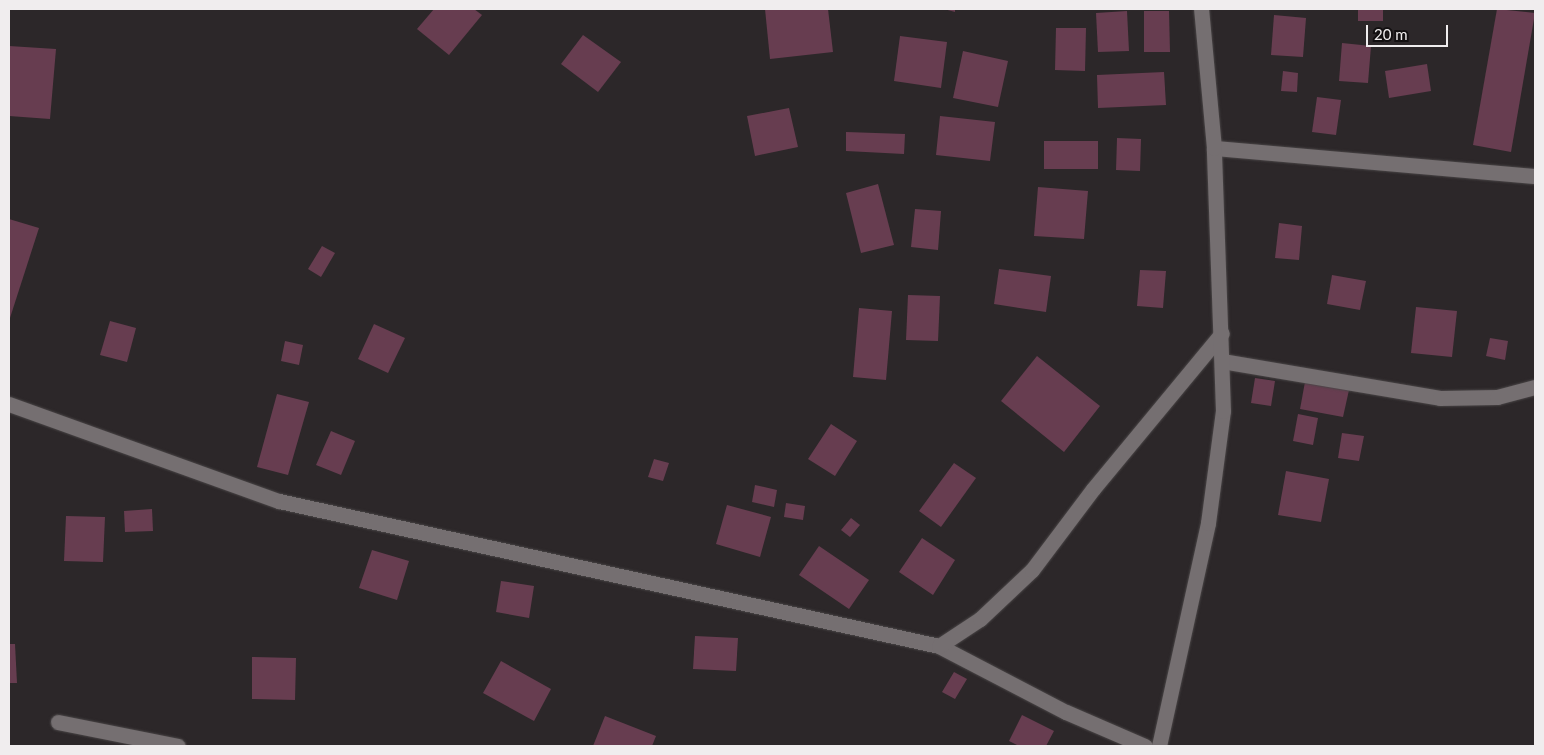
<!DOCTYPE html>
<html>
<head>
<meta charset="utf-8">
<style>
	body { margin:0 }
	#map { position:relative; width:1544px; height:755px; overflow:hidden; background:#2c2729; font-family:Lato,sans-serif }
	div>[style] { position:absolute }
	.green>* { inset:0; background:#492f3a }
	.building>* { inset:0; background:#673d50 }
	.roads { filter:drop-shadow(0 0 1px #494546) drop-shadow(0 0 1px #494546) }
	.minor>* { height:15px; margin:-7.5px; padding:0 7.5px; transform-origin:7.5px; border-radius:7.5px; background:#756f71 }
	span { translate:-50% -50%; white-space:nowrap; text-align:center; line-height:1.15; -webkit-text-stroke:4.5px #131011; paint-order:stroke }
	.frame { position:absolute; inset:0; border:10px solid #f0edee; pointer-events:none }
	.scale { position:absolute; left:1366px; top:25px; width:82px; height:22px; box-sizing:border-box; border:2px solid #f0edee; border-top:0; padding-left:6px; font-size:15px; line-height:18px; white-space:nowrap; color:#f0edee; -webkit-text-stroke:4px #131011; paint-order:stroke }
</style>
</head>
<body>
<div id="map">
	<div class="green">
		<i style="clip-path:polygon(91px 9px,304px 9px,303px 10px)"></i>
	</div>
	<div class="building">
		<i style="clip-path:polygon(434px 9px,474px 9px,482px 15px,449px 55px,417px 29px)"></i>
		<i style="clip-path:polygon(765px 9px,828px 9px,833px 52px,770px 59px)"></i>
		<i style="clip-path:polygon(944px 9px,955px 9px,955px 12px)"></i>
		<i style="clip-path:polygon(1358px 9px,1383px 9px,1383px 21px,1358px 21px)"></i>
		<i style="clip-path:polygon(1497px 9px,1535px 13px,1511px 152px,1473px 145px)"></i>
		<i style="clip-path:polygon(1127px 11px,1129px 51px,1098px 52px,1096px 13px)"></i>
		<i style="clip-path:polygon(1144px 11px,1169px 11px,1170px 52px,1144px 52px)"></i>
		<i style="clip-path:polygon(1274px 15px,1306px 18px,1303px 57px,1271px 55px)"></i>
		<i style="clip-path:polygon(1056px 28px,1086px 28px,1085px 71px,1055px 70px)"></i>
		<i style="clip-path:polygon(583px 35px,621px 62px,598px 92px,561px 64px)"></i>
		<i style="clip-path:polygon(900px 36px,947px 42px,941px 88px,894px 81px)"></i>
		<i style="clip-path:polygon(1342px 43px,1371px 46px,1368px 83px,1339px 81px)"></i>
		<i style="clip-path:polygon(9px 46px,56px 49px,50px 119px,9px 116px)"></i>
		<i style="clip-path:polygon(963px 51px,1008px 61px,998px 107px,953px 98px)"></i>
		<i style="clip-path:polygon(1427px 64px,1431px 91px,1389px 98px,1385px 71px)"></i>
		<i style="clip-path:polygon(1283px 71px,1298px 73px,1297px 92px,1281px 91px)"></i>
		<i style="clip-path:polygon(1164px 72px,1166px 105px,1098px 108px,1097px 75px)"></i>
		<i style="clip-path:polygon(1317px 97px,1341px 100px,1336px 135px,1312px 132px)"></i>
		<i style="clip-path:polygon(789px 108px,798px 147px,755px 156px,747px 116px)"></i>
		<i style="clip-path:polygon(940px 116px,995px 122px,990px 161px,936px 155px)"></i>
		<i style="clip-path:polygon(846px 132px,905px 134px,904px 154px,846px 151px)"></i>
		<i style="clip-path:polygon(1117px 138px,1141px 139px,1140px 171px,1116px 170px)"></i>
		<i style="clip-path:polygon(1044px 141px,1098px 141px,1098px 169px,1044px 169px)"></i>
		<i style="clip-path:polygon(878px 184px,894px 245px,861px 253px,846px 193px)"></i>
		<i style="clip-path:polygon(1038px 187px,1088px 191px,1084px 239px,1034px 236px)"></i>
		<i style="clip-path:polygon(915px 209px,941px 211px,938px 250px,911px 247px)"></i>
		<i style="clip-path:polygon(9px 219px,39px 228px,9px 321px)"></i>
		<i style="clip-path:polygon(1279px 223px,1302px 226px,1299px 260px,1275px 258px)"></i>
		<i style="clip-path:polygon(322px 246px,335px 253px,321px 277px,308px 269px)"></i>
		<i style="clip-path:polygon(999px 269px,1051px 276px,1046px 312px,994px 304px)"></i>
		<i style="clip-path:polygon(1140px 270px,1166px 271px,1163px 308px,1137px 306px)"></i>
		<i style="clip-path:polygon(1332px 275px,1366px 281px,1360px 310px,1327px 304px)"></i>
		<i style="clip-path:polygon(908px 295px,940px 296px,938px 341px,906px 340px)"></i>
		<i style="clip-path:polygon(1416px 307px,1457px 311px,1452px 357px,1411px 353px)"></i>
		<i style="clip-path:polygon(859px 308px,892px 311px,886px 380px,853px 377px)"></i>
		<i style="clip-path:polygon(110px 321px,136px 328px,127px 362px,100px 355px)"></i>
		<i style="clip-path:polygon(374px 324px,405px 338px,388px 373px,358px 359px)"></i>
		<i style="clip-path:polygon(1490px 338px,1508px 341px,1505px 360px,1486px 356px)"></i>
		<i style="clip-path:polygon(285px 341px,303px 345px,299px 365px,281px 361px)"></i>
		<i style="clip-path:polygon(1037px 356px,1100px 406px,1064px 452px,1001px 401px)"></i>
		<i style="clip-path:polygon(1255px 378px,1275px 381px,1271px 406px,1251px 403px)"></i>
		<i style="clip-path:polygon(1305px 382px,1349px 390px,1343px 417px,1300px 409px)"></i>
		<i style="clip-path:polygon(277px 394px,309px 402px,288px 475px,257px 467px)"></i>
		<i style="clip-path:polygon(1298px 414px,1318px 418px,1313px 445px,1293px 441px)"></i>
		<i style="clip-path:polygon(831px 424px,857px 441px,835px 476px,808px 459px)"></i>
		<i style="clip-path:polygon(331px 431px,355px 441px,341px 475px,316px 465px)"></i>
		<i style="clip-path:polygon(1342px 433px,1364px 436px,1359px 461px,1338px 458px)"></i>
		<i style="clip-path:polygon(654px 459px,669px 463px,663px 481px,648px 477px)"></i>
		<i style="clip-path:polygon(954px 463px,976px 478px,941px 527px,919px 511px)"></i>
		<i style="clip-path:polygon(1286px 471px,1329px 479px,1321px 522px,1278px 515px)"></i>
		<i style="clip-path:polygon(755px 485px,777px 490px,774px 507px,752px 502px)"></i>
		<i style="clip-path:polygon(786px 503px,805px 506px,803px 520px,784px 517px)"></i>
		<i style="clip-path:polygon(727px 505px,771px 517px,760px 557px,716px 544px)"></i>
		<i style="clip-path:polygon(152px 509px,153px 531px,125px 532px,124px 511px)"></i>
		<i style="clip-path:polygon(66px 516px,105px 517px,103px 562px,64px 561px)"></i>
		<i style="clip-path:polygon(851px 518px,860px 525px,850px 537px,841px 530px)"></i>
		<i style="clip-path:polygon(922px 538px,955px 560px,933px 595px,899px 572px)"></i>
		<i style="clip-path:polygon(819px 546px,869px 580px,849px 609px,799px 575px)"></i>
		<i style="clip-path:polygon(372px 550px,409px 561px,397px 600px,359px 588px)"></i>
		<i style="clip-path:polygon(501px 581px,534px 586px,529px 618px,496px 612px)"></i>
		<i style="clip-path:polygon(695px 636px,738px 638px,736px 671px,693px 669px)"></i>
		<i style="clip-path:polygon(9px 644px,15px 644px,17px 683px,9px 683px)"></i>
		<i style="clip-path:polygon(252px 657px,296px 658px,295px 700px,252px 699px)"></i>
		<i style="clip-path:polygon(501px 661px,551px 689px,534px 721px,483px 693px)"></i>
		<i style="clip-path:polygon(954px 672px,967px 679px,955px 699px,942px 692px)"></i>
		<i style="clip-path:polygon(1022px 715px,1054px 731px,1046px 746px,1019px 746px,1009px 741px)"></i>
		<i style="clip-path:polygon(605px 716px,656px 736px,652px 746px,593px 746px)"></i>
	</div>
	<div class="roads">
		<div class="minor">
			<i style="left:1214px;top:148px;width:322px;rotate:5deg"></i>
			<i style="left:1222px;top:361px;width:221px;rotate:9.6deg"></i>
			<i style="left:1440px;top:398px;width:57px;rotate:-1deg"></i>
			<i style="left:1497px;top:397px;width:39px;rotate:-15deg"></i>
			<i style="left:9px;top:404px;width:287px;rotate:19.8deg"></i>
			<i style="left:279px;top:501px;width:676px;rotate:12.39deg"></i>
			<i style="left:939px;top:646px;width:143px;rotate:27.5deg"></i>
			<i style="left:1066px;top:712px;width:86px;rotate:23.3deg"></i>
			<i style="left:939px;top:646px;width:49px;rotate:-33.4deg"></i>
			<i style="left:980px;top:619px;width:71px;rotate:-43.3deg"></i>
			<i style="left:1032px;top:570px;width:101px;rotate:-53deg"></i>
			<i style="left:1093px;top:489px;width:202px;rotate:-50.4deg"></i>
			<i style="left:58px;top:722px;width:122px;rotate:11.3deg"></i>
			<i style="left:1159px;top:746px;width:228px;rotate:-77.6deg"></i>
			<i style="left:1208px;top:523px;width:113px;rotate:-82.4deg"></i>
			<i style="left:1223px;top:411px;width:263px;rotate:-92deg"></i>
			<i style="left:1214px;top:148px;width:140px;rotate:-95.3deg"></i>
		</div>
	</div>
	<div class="frame"></div>
	<div class="scale">20 m</div>
</div>
</body>
</html>
